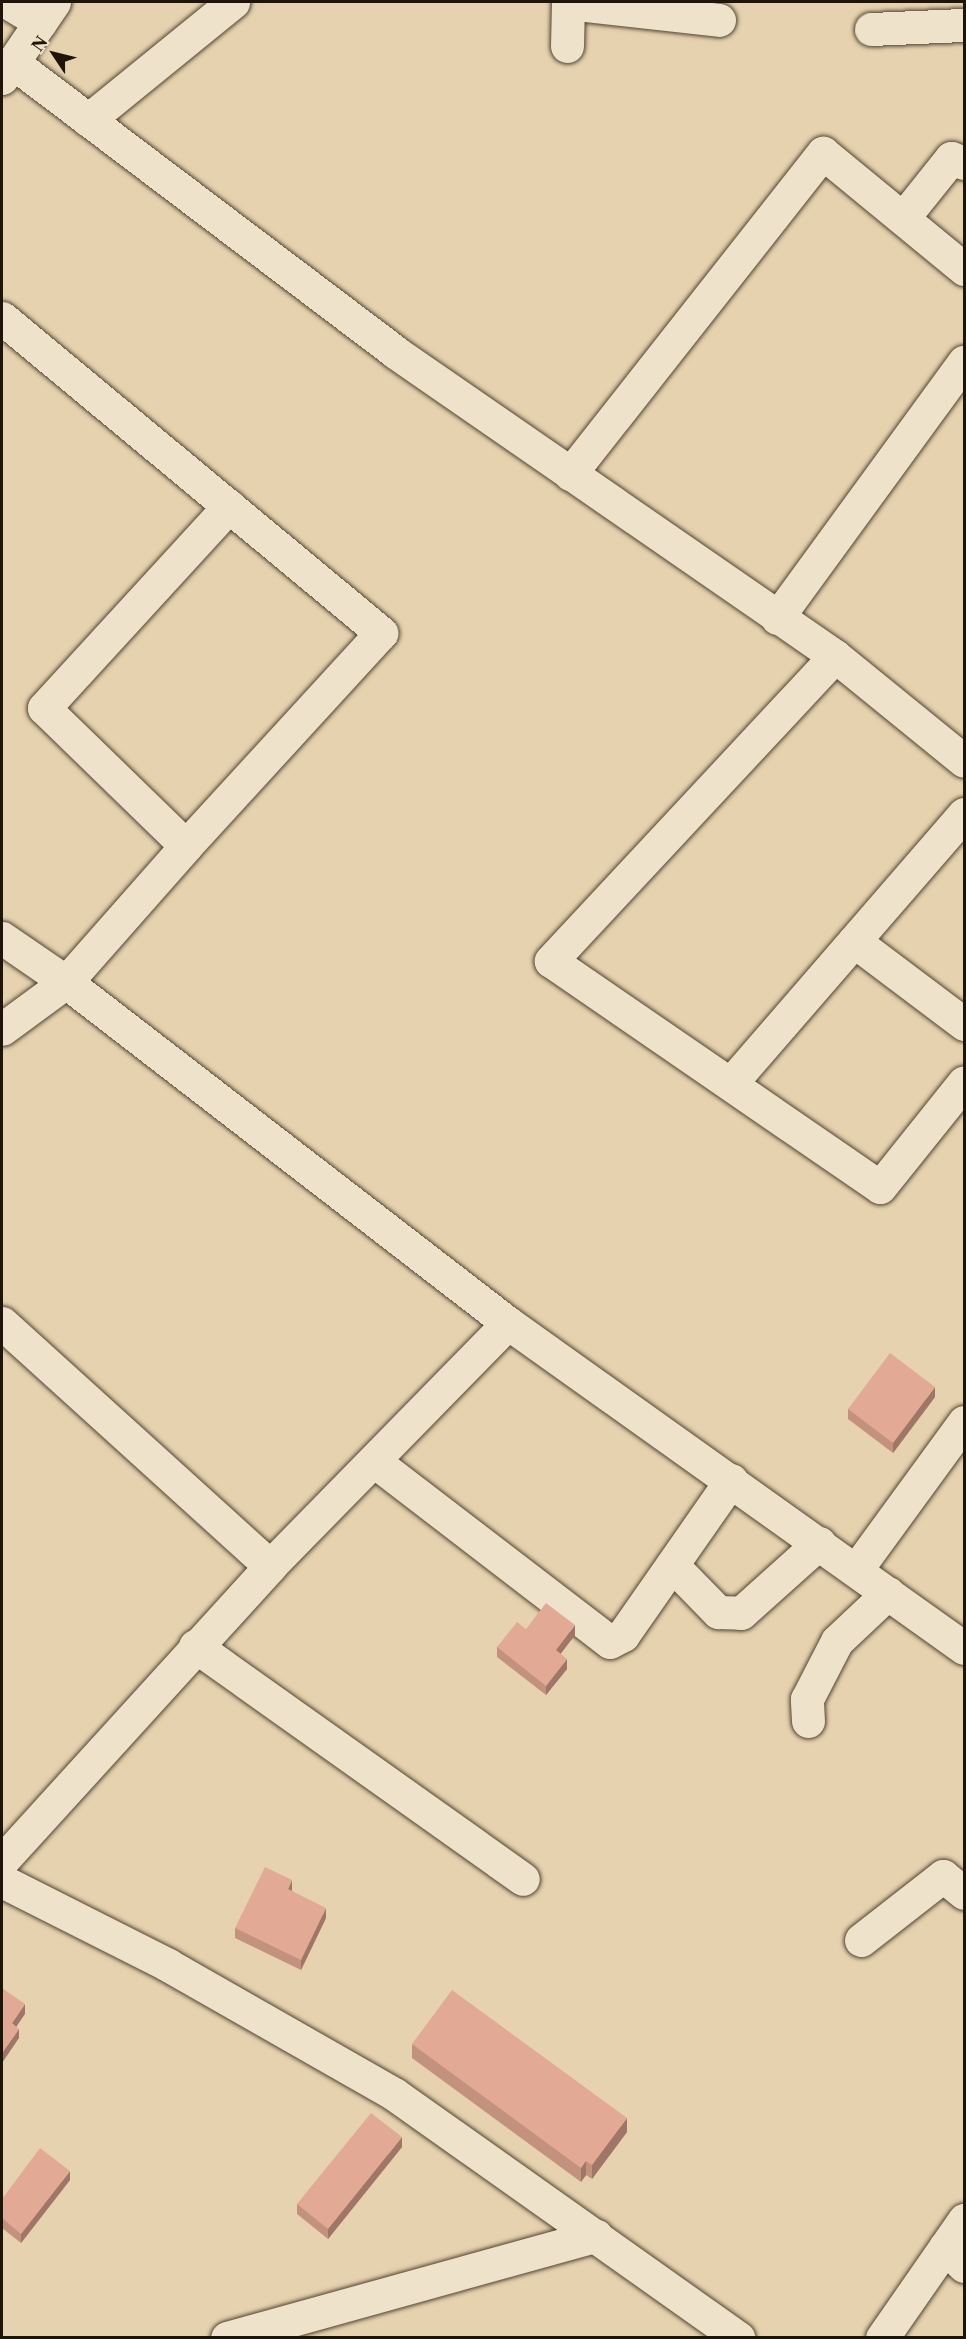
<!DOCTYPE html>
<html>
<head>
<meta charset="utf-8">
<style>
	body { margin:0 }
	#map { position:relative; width:966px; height:2339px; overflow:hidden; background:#e6d2ae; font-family:"Libre Caslon Text",serif }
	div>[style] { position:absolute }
	.roads { filter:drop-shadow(0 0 2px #514432) drop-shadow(0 0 2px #514432) }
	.minor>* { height:33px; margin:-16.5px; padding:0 16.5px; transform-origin:16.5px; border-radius:16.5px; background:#efe2ca }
	.wall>* { inset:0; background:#c2927f }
	.shaded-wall>* { inset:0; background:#9e7768 }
	.building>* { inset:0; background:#e2aa94 }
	span { translate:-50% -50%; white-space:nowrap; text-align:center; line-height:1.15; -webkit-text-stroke:4.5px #efe2ca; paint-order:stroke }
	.frame { position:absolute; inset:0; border:3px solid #1f1408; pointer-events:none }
	.north { position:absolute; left:24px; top:24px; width:60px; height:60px; -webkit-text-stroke:4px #efe2ca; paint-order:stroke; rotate:305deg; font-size:16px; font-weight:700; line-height:24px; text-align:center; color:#1f1408 }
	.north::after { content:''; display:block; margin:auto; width:21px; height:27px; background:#1f1408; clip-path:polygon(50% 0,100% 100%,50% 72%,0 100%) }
</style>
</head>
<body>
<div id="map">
	<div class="roads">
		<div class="minor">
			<i style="left:7px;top:2px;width:39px;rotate:31deg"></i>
			<i style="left:568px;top:3px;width:152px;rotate:6.4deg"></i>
			<i style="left:871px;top:29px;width:93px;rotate:-2.5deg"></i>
			<i style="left:567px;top:46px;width:44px;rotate:-88.7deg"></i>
			<i style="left:12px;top:62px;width:480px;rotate:37.1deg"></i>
			<i style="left:395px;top:352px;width:535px;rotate:34.64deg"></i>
			<i style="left:835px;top:656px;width:166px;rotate:39.1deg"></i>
			<i style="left:2px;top:78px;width:92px;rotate:-55.6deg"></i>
			<i style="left:88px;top:120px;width:187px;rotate:-39.1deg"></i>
			<i style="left:903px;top:218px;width:77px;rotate:-51.3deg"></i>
			<i style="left:951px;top:158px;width:14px;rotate:21deg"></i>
			<i style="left:2px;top:318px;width:493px;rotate:39.7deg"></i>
			<i style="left:381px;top:633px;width:289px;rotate:132.5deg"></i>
			<i style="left:186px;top:846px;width:181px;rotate:131.4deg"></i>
			<i style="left:66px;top:982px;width:79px;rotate:143.7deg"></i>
			<i style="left:570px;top:474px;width:409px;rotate:-51.8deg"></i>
			<i style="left:823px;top:153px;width:183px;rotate:39.4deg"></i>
			<i style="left:777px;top:618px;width:317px;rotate:-53.9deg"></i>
			<i style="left:835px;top:656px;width:417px;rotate:133deg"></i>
			<i style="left:551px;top:961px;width:399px;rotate:34.5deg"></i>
			<i style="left:880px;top:1187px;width:134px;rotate:-51.3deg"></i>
			<i style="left:186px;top:846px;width:198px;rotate:-135.8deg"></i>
			<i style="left:44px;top:708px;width:274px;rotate:-47.5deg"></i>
			<i style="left:2px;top:938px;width:78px;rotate:34.5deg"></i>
			<i style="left:66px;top:982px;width:558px;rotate:37.65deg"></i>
			<i style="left:508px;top:1323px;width:560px;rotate:35.48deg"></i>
			<i style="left:854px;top:941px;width:138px;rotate:37deg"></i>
			<i style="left:731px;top:1083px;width:356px;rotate:-49.1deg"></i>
			<i style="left:2px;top:1323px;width:362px;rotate:42.2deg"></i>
			<i style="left:374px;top:1461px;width:297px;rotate:37.5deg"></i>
			<i style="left:610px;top:1642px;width:15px;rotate:-28deg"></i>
			<i style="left:623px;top:1635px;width:189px;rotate:-55.1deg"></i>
			<i style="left:672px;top:1565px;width:66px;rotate:45.6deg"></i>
			<i style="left:718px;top:1612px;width:23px;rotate:2deg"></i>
			<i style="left:741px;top:1613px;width:105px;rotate:-41.9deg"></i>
			<i style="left:856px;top:1570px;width:183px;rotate:-53.9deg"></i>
			<i style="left:195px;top:1646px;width:402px;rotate:35.4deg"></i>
			<i style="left:808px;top:1721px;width:22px;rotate:-93deg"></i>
			<i style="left:807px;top:1699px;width:65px;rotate:-62.7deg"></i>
			<i style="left:837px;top:1641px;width:70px;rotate:-43.3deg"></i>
			<i style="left:2px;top:1861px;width:399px;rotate:-47.7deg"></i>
			<i style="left:270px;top:1566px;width:340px;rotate:-45.6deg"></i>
			<i style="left:2px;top:1881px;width:186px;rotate:26.8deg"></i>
			<i style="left:168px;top:1965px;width:260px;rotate:29.7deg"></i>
			<i style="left:394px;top:2094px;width:422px;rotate:35.3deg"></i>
			<i style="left:861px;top:1940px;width:104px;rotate:-38deg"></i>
			<i style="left:943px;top:1876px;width:27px;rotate:39deg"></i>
			<i style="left:945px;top:2247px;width:27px;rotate:45deg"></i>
			<i style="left:227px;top:2338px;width:383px;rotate:-15.5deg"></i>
			<i style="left:882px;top:2338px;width:144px;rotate:-55.2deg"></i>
		</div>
	</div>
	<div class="wall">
		<i style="clip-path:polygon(935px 1397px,893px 1453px,848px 1419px,848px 1409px)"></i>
		<i style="clip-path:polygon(526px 1629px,575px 1635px,560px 1654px,567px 1669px,546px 1695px,497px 1657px,497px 1647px)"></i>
		<i style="clip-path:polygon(292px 1890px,292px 1891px,326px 1918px,301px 1970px,235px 1938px,235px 1928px)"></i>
		<i style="clip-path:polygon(412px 2044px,627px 2132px,592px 2179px,586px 2175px,581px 2182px,412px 2058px)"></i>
		<i style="clip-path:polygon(402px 2147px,328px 2239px,297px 2214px,297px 2204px)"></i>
		<i style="clip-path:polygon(70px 2180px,21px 2243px,2px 2228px,2px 2199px)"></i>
	</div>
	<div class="shaded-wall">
		<i style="clip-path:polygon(935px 1387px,935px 1397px,893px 1453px,893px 1443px)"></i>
		<i style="clip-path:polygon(575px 1625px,575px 1635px,556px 1660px,556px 1650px)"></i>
		<i style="clip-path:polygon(567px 1659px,567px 1669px,546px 1695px,546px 1686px)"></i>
		<i style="clip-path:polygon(292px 1880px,292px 1890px,288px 1899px,288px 1889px)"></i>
		<i style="clip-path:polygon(326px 1908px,326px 1918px,301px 1970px,301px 1960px)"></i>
		<i style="clip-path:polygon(25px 2004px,25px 2014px,12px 2033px,12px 2023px)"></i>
		<i style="clip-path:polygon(19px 2029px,19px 2038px,2px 2063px,2px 2053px)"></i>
		<i style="clip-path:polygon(627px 2118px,627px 2132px,592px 2179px,592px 2165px)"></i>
		<i style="clip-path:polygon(402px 2137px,402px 2147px,328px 2239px,328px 2229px)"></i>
		<i style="clip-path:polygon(586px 2161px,586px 2175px,581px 2182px,581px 2168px)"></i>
		<i style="clip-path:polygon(70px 2171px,70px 2180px,21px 2243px,21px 2234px)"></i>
	</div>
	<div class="building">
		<i style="clip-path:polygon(890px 1353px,935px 1387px,893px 1443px,848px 1409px)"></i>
		<i style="clip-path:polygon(546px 1603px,575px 1625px,556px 1650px,567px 1659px,546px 1686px,497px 1647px,517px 1622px,526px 1629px)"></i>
		<i style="clip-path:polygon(265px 1867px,292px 1880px,288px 1889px,326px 1908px,301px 1960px,235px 1928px)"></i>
		<i style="clip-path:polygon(2px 1988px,25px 2004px,12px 2023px,19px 2029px,2px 2053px)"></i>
		<i style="clip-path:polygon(452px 1990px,627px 2118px,592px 2165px,586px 2161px,581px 2168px,412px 2044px)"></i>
		<i style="clip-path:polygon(371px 2113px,402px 2137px,328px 2229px,297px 2204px)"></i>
		<i style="clip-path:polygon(40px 2148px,70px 2171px,21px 2234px,2px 2218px,2px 2199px)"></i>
	</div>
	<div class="frame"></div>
	<div class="north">N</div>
</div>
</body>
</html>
